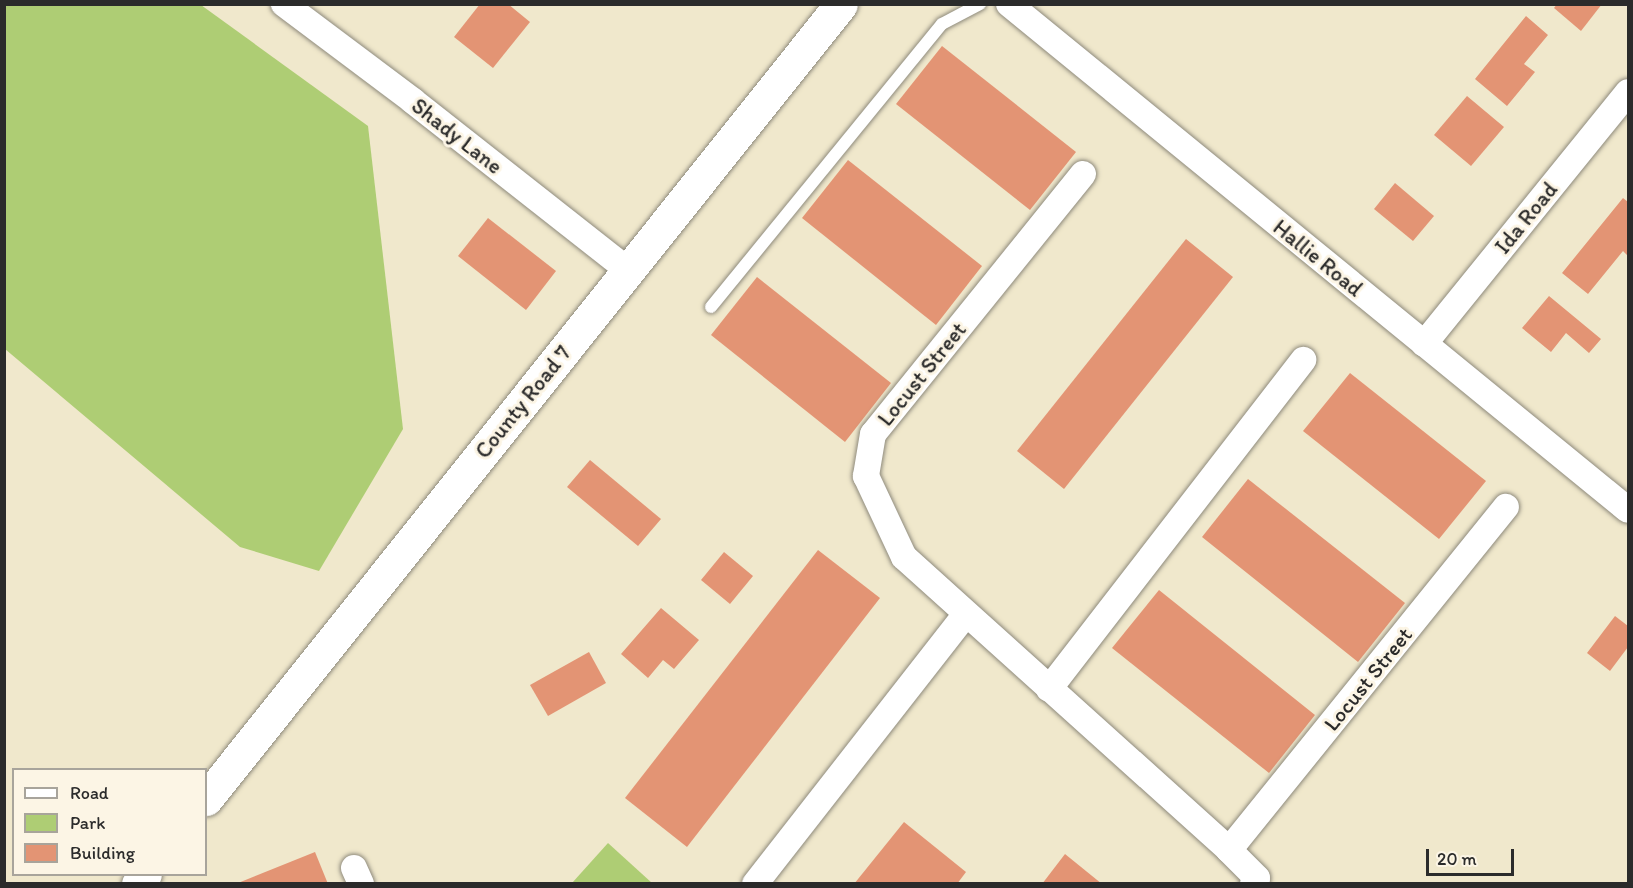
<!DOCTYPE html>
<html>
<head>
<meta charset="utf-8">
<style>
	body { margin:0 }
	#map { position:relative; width:1633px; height:888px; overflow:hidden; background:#f0e8cc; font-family:Itim,sans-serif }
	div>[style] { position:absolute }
	.green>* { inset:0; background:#aecd74 }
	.building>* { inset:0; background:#e39474 }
	.roads { filter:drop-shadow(0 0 2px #8e8a7c) drop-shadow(0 0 2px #8e8a7c) }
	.lane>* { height:12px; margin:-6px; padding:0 6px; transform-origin:6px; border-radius:6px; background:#fff }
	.street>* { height:26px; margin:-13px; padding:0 13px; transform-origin:13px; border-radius:13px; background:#fff }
	.secondary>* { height:33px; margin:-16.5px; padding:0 16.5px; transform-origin:16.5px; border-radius:16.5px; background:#fff }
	span { translate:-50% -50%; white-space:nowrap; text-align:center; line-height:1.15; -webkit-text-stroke:6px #fcf5e5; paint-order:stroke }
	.street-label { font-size:22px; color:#2b2b2b }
	.frame { position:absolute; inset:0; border:6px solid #2b2b2b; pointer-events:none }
	.legend { position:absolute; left:12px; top:768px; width:195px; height:108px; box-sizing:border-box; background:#fcf5e5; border:2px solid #a8a49b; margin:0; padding:8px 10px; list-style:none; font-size:18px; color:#2b2b2b }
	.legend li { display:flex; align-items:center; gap:12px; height:30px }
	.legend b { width:30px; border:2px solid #a8a49b }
	.scale { position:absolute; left:1426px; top:849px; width:88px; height:27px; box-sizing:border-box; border:3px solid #2b2b2b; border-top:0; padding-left:8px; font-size:18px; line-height:21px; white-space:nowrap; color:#2b2b2b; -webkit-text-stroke:4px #fcf5e5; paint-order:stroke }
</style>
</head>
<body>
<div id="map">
	<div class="green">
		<i style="clip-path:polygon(5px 4px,201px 5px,368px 126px,403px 429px,319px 571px,240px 547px,5px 349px)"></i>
		<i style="clip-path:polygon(608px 843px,652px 883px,572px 883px)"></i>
	</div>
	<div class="building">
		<i style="clip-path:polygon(480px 4px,508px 4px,530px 22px,493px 68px,454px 37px)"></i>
		<i style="clip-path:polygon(1557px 4px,1602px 4px,1581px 31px,1554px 8px)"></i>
		<i style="clip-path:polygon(1526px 16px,1548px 35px,1524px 64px,1535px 72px,1507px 106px,1475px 79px)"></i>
		<i style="clip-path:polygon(942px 46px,1076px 152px,1030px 210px,896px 104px)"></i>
		<i style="clip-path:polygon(1467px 96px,1504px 127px,1471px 166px,1434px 135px)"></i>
		<i style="clip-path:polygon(848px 160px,982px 266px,936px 325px,802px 218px)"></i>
		<i style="clip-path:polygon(1395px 183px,1434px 216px,1413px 241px,1374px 209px)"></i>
		<i style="clip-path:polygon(1623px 198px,1628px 202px,1628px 256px,1623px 251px,1588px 294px,1562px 273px)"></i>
		<i style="clip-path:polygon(488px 218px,556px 271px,526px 310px,458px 256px)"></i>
		<i style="clip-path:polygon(1186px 239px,1233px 277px,1064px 489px,1017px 451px)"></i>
		<i style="clip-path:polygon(757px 277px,891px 383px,845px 442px,711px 335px)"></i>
		<i style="clip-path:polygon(1549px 296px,1601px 339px,1589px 353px,1566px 333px,1551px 352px,1522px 328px)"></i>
		<i style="clip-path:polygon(1350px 373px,1486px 481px,1439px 539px,1303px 431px)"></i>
		<i style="clip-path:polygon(590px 460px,661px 519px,638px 546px,567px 487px)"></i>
		<i style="clip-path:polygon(1248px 479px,1405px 603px,1358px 662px,1202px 537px)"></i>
		<i style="clip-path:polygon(818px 550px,880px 598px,687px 847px,625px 798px)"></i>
		<i style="clip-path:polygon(724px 552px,753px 576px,730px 604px,701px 580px)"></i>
		<i style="clip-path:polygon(1159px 590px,1315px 715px,1269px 773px,1112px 648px)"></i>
		<i style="clip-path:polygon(661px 608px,699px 640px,674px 669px,663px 660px,648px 678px,621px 654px)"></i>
		<i style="clip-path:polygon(1615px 616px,1628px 626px,1628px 647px,1610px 671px,1587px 653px)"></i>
		<i style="clip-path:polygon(589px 652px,606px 683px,548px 716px,530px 685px)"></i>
		<i style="clip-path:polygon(904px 822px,966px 872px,957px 884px,854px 884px)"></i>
		<i style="clip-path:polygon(315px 852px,328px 884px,238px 884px,238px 883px)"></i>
		<i style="clip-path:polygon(1065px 854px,1102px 884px,1042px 884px)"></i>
	</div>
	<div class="roads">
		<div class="lane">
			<i style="left:711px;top:307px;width:365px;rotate:-50.8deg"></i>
			<i style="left:942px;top:24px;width:43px;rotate:-27.8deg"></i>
		</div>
		<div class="street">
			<i style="left:284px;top:4px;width:161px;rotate:36.9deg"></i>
			<i style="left:413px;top:101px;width:273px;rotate:38.2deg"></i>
			<i style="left:1009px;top:4px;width:799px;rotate:39.26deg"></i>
			<i style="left:1083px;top:174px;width:334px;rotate:128.9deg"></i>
			<i style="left:873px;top:434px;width:43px;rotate:99.5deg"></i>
			<i style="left:866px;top:476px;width:89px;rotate:64.9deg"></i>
			<i style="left:904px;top:557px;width:438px;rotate:42deg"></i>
			<i style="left:1424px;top:344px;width:324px;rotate:-51deg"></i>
			<i style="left:1049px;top:689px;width:416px;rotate:-52.3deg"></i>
			<i style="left:354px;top:868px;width:17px;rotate:66deg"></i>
			<i style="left:755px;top:884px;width:341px;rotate:-52deg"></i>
			<i style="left:1253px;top:884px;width:7px;rotate:-56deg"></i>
			<i style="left:1257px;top:878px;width:40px;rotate:-135deg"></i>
			<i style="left:1229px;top:850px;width:441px;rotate:-51.1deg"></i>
		</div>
		<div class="secondary">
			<i style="left:206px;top:799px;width:1017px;rotate:-51.38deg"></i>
			<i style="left:138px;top:884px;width:12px;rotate:-55deg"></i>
		</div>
	</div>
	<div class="street-label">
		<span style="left:457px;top:136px;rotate:38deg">Shady Lane</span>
		<span style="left:1526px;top:218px;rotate:-51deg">Ida Road</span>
		<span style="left:1318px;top:258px;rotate:39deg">Hallie Road</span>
		<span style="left:922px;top:374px;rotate:-51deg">Locust Street</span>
		<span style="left:523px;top:402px;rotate:-51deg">County Road 7</span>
		<span style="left:1368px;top:679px;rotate:-51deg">Locust Street</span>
	</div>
	<div class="frame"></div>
	<ul class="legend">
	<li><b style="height:8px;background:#fff"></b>Road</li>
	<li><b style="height:16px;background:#aecd74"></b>Park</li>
	<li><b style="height:16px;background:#e39474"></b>Building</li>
	</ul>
	<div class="scale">20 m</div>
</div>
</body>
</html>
